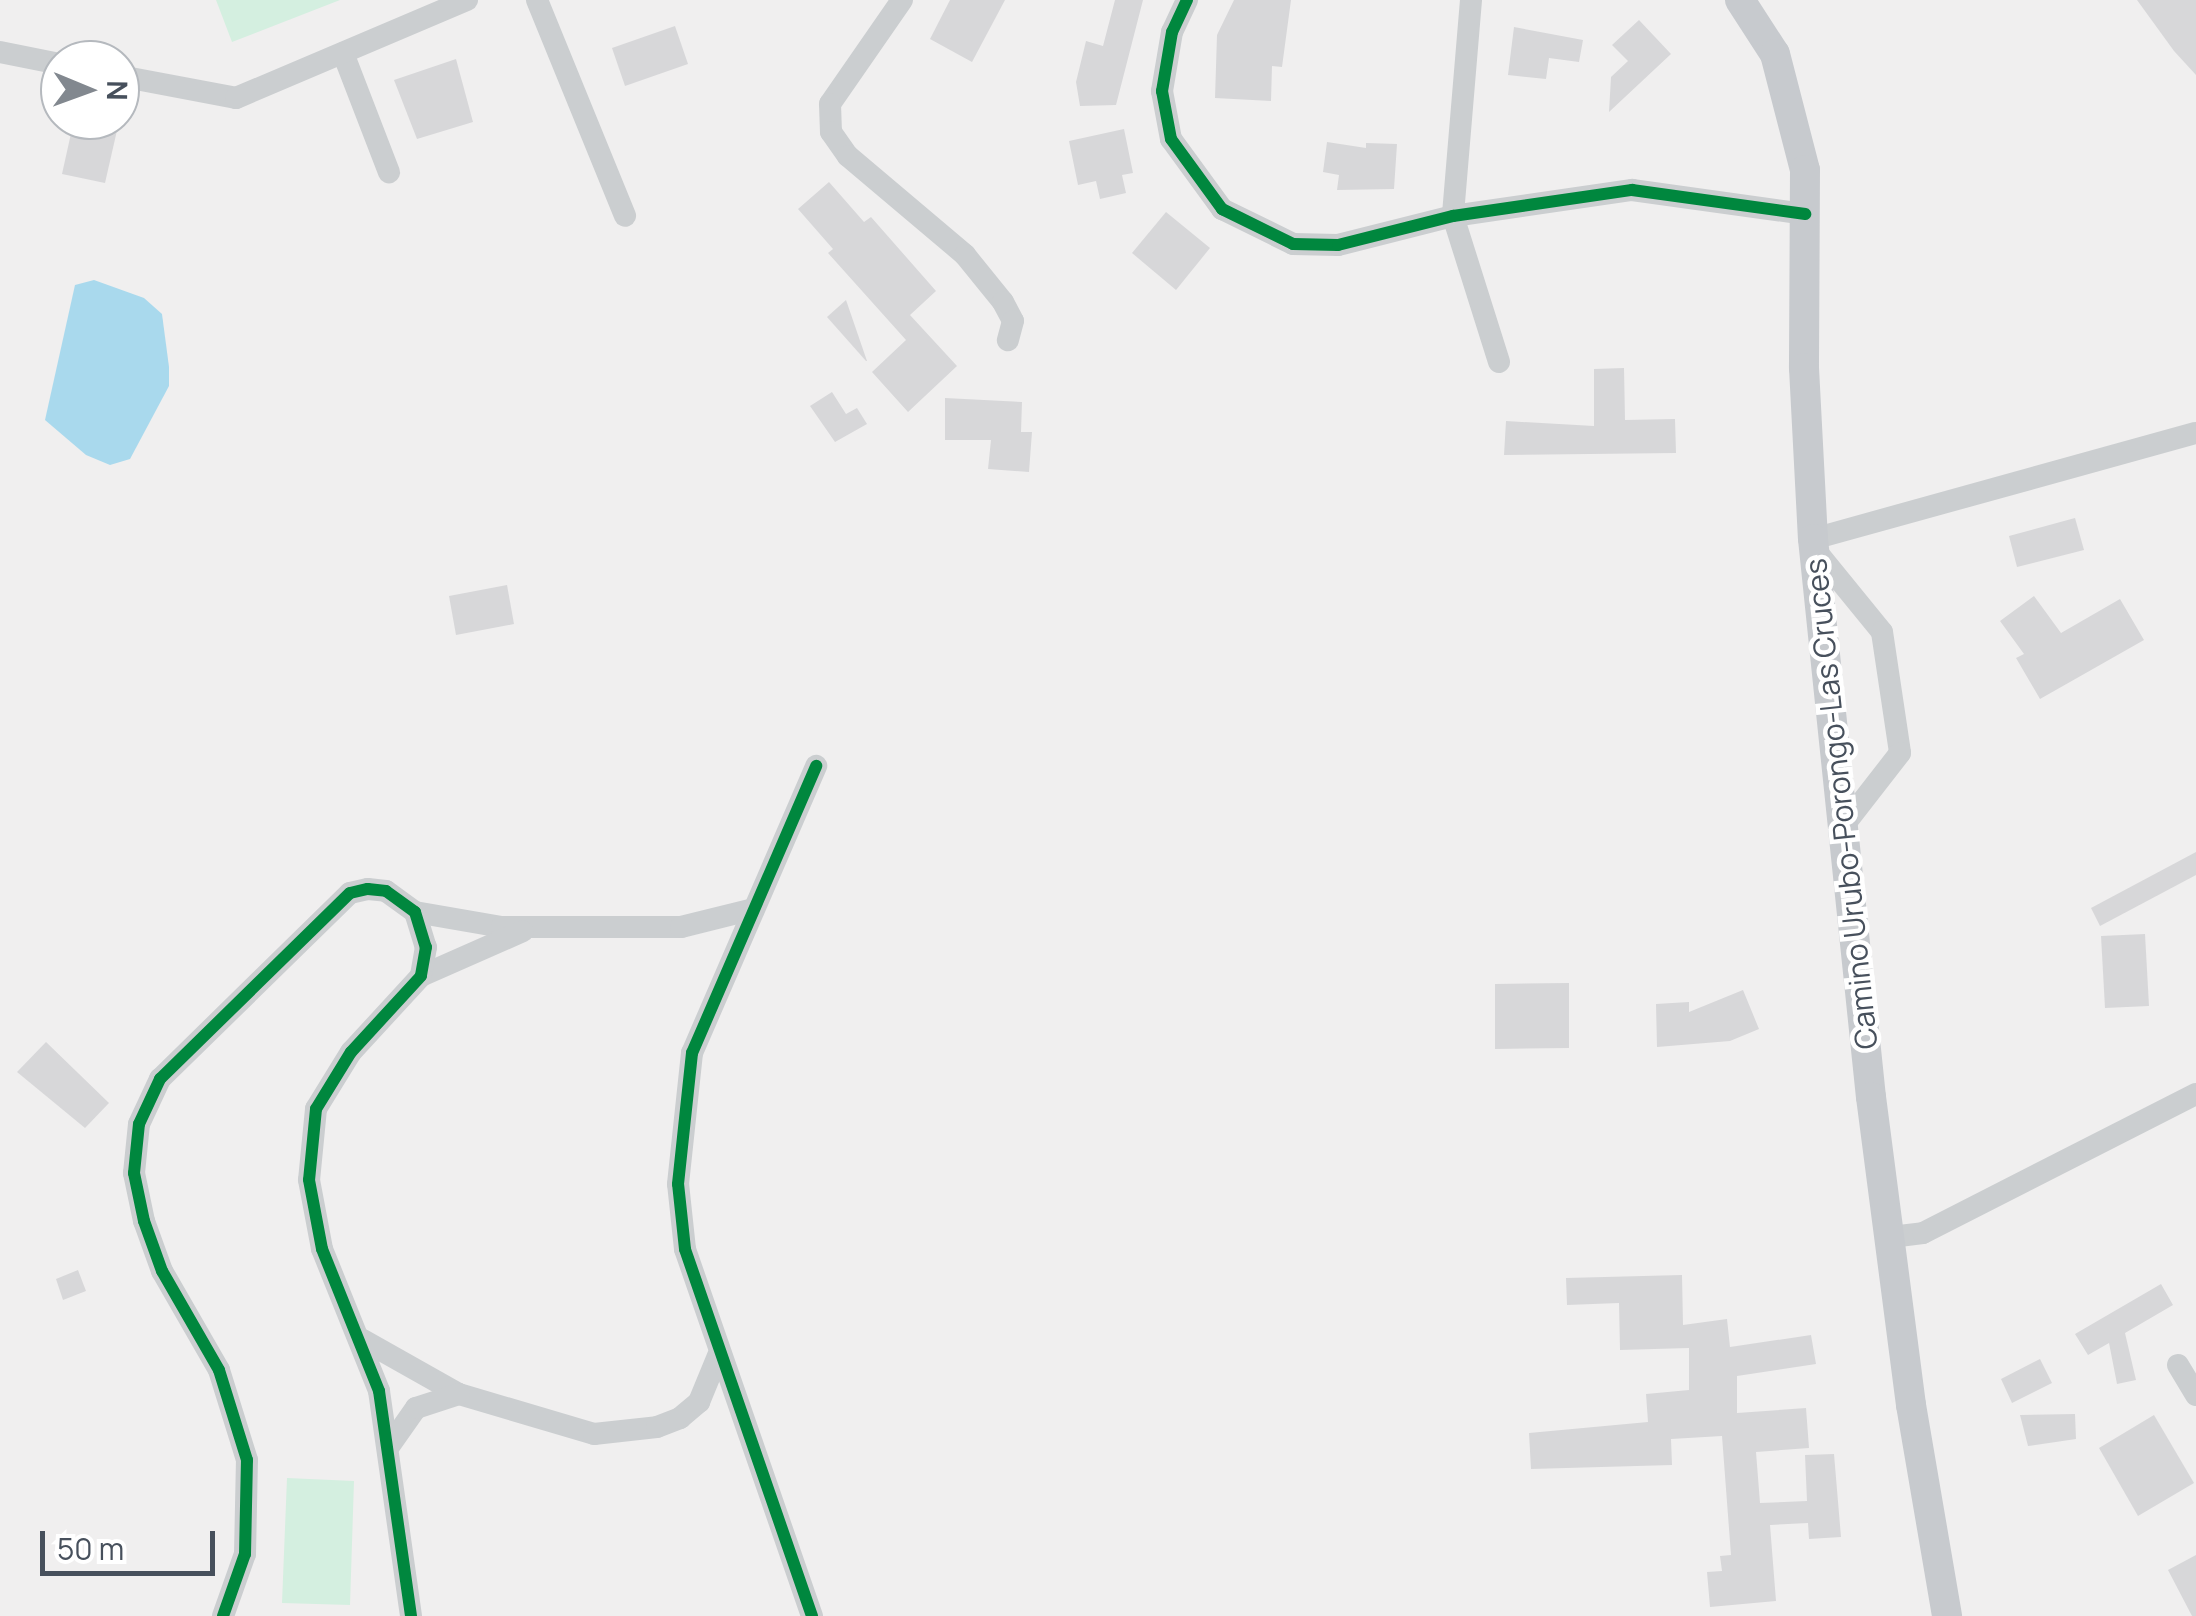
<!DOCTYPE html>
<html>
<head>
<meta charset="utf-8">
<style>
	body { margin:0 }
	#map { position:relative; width:2196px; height:1616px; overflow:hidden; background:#f0efef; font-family:Manrope,sans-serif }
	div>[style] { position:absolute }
	.green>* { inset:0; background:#d4efe0 }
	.water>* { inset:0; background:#a9d9ed }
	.building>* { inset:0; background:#d7d7d9 }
	.minor>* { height:22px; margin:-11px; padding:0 11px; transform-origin:11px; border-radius:11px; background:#cbced0 }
	.major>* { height:30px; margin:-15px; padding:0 15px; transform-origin:15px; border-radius:15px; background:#c7cace }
	.cycleway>* { height:12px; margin:-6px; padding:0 6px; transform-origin:6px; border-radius:6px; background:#00873e }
	span { translate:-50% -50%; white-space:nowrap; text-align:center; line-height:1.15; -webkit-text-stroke:9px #fff; paint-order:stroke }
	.street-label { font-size:30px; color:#47505c }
	.north { position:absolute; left:40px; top:40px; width:100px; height:100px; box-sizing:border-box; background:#fff; border:2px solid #b5b9be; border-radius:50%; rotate:91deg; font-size:28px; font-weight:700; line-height:40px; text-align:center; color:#47505c }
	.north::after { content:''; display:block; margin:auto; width:35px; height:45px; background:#82888f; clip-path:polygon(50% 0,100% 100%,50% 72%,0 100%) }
	.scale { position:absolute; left:40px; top:1531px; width:175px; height:45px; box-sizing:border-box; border:5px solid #47505c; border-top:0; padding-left:12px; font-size:30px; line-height:35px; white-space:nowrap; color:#47505c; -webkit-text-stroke:8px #fff; paint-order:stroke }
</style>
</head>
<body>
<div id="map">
	<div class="green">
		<i style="clip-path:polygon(216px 0,340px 0,232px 42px)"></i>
		<i style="clip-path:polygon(287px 1478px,354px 1481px,350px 1605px,282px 1603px)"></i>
	</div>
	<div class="water">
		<i style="clip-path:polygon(94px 280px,144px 298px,162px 314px,169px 367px,169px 386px,130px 459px,110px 465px,86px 455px,45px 420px,75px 285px)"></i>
	</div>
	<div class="building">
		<i style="clip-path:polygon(950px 0,1005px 0,972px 62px,930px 39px)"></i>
		<i style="clip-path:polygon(1115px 0,1143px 0,1116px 105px,1080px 106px,1076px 82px,1086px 41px,1103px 46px)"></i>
		<i style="clip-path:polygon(1234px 0,1291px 0,1282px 67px,1272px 66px,1271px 101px,1215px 98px,1217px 35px)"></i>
		<i style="clip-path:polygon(2137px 0,2196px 0,2196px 75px,2174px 51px)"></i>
		<i style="clip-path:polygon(1639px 20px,1671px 54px,1609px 112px,1611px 77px,1628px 61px,1612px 45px)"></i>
		<i style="clip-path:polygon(675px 26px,688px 64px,625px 86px,612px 48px)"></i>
		<i style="clip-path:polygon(1514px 27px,1583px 40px,1579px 62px,1549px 58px,1546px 79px,1508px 75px)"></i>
		<i style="clip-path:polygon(456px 59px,473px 122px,417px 139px,394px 80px)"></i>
		<i style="clip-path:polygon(74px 120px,118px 126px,105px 183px,62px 174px)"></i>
		<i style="clip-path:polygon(1124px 129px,1133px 173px,1122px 175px,1126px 193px,1100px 199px,1096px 181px,1078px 185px,1069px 141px)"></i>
		<i style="clip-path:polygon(1327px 142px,1366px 148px,1366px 143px,1397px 144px,1394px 189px,1337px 190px,1339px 175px,1323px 172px)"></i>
		<i style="clip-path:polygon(829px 182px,864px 222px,871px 217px,936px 291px,910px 315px,957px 366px,908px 412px,872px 372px,906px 340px,828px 253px,833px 249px,798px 209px)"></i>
		<i style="clip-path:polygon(1166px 212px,1210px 248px,1176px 290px,1132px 253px)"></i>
		<i style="clip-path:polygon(846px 300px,867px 361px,866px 361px,827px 317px)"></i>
		<i style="clip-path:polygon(1624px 368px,1625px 420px,1675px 419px,1676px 453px,1504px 455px,1506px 421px,1594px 426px,1594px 369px)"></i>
		<i style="clip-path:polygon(832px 392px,846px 414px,857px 408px,867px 424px,835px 442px,810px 406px)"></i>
		<i style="clip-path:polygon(945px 398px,1022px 402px,1021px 432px,1032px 432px,1029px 472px,988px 469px,991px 440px,945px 440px)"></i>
		<i style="clip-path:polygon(2075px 518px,2084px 550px,2017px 567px,2009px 536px)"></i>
		<i style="clip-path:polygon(507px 585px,514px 624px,456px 635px,449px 596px)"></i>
		<i style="clip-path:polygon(2034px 596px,2061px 633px,2120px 599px,2144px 640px,2040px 699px,2016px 658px,2024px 654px,2000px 621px)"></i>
		<i style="clip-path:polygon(2196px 852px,2196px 875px,2100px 926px,2091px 908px)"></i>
		<i style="clip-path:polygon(2145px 934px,2149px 1006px,2105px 1008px,2101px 936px)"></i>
		<i style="clip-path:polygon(1569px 983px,1569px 1048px,1495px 1049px,1495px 984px)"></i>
		<i style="clip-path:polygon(1743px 990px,1759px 1029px,1730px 1041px,1657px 1047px,1656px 1004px,1689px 1002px,1689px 1012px)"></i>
		<i style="clip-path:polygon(46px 1042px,109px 1103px,85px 1128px,17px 1072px)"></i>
		<i style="clip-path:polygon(78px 1270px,86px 1291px,63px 1300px,56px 1279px)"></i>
		<i style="clip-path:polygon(1682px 1275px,1683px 1325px,1727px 1319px,1730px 1347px,1811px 1335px,1816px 1364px,1737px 1376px,1737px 1413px,1806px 1408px,1809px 1448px,1756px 1452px,1760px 1503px,1807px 1501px,1805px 1455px,1834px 1454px,1841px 1537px,1809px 1539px,1808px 1523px,1770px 1525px,1776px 1601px,1710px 1607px,1707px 1572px,1722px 1571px,1720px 1556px,1731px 1555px,1722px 1436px,1671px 1439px,1672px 1465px,1531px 1469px,1529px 1433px,1648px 1422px,1646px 1394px,1689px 1390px,1689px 1348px,1620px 1350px,1619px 1303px,1567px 1305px,1566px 1278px)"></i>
		<i style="clip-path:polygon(2161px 1284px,2173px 1305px,2125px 1333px,2136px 1380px,2117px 1384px,2109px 1343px,2088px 1355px,2075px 1334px)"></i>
		<i style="clip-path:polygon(2040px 1359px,2052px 1383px,2012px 1403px,2001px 1379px)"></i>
		<i style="clip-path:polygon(2075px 1414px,2076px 1439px,2028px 1446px,2020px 1415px)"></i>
		<i style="clip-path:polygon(2154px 1415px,2194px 1483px,2138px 1516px,2099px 1448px)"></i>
		<i style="clip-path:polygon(2196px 1555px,2196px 1616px,2192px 1616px,2168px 1570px)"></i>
	</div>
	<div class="minor">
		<i style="left:537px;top:0;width:233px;rotate:67.8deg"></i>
		<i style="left:902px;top:0;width:126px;rotate:124.7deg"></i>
		<i style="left:830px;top:104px;width:28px;rotate:88deg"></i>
		<i style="left:831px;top:132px;width:29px;rotate:55deg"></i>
		<i style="left:848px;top:156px;width:153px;rotate:40.2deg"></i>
		<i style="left:965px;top:255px;width:60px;rotate:51deg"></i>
		<i style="left:1003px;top:302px;width:21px;rotate:62deg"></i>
		<i style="left:1013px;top:321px;width:20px;rotate:105deg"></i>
		<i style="left:1187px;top:0;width:35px;rotate:115deg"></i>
		<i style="left:1172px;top:32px;width:60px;rotate:99.6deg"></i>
		<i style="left:1162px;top:91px;width:49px;rotate:79.4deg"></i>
		<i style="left:1171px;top:139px;width:87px;rotate:53.9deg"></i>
		<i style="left:1222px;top:209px;width:79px;rotate:26.2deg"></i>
		<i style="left:1293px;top:244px;width:45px;rotate:1.3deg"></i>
		<i style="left:1338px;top:245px;width:119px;rotate:-14.2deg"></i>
		<i style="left:1453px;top:216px;width:181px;rotate:-8.3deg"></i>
		<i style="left:1632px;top:190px;width:175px;rotate:7.9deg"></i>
		<i style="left:1471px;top:0;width:217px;rotate:94.8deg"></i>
		<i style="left:1453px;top:216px;width:153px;rotate:72.5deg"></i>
		<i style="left:0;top:52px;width:61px;rotate:11.3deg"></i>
		<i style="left:343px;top:53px;width:128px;rotate:68.9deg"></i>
		<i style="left:120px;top:76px;width:118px;rotate:10.7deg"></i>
		<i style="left:236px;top:98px;width:251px;rotate:-23deg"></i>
		<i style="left:1813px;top:539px;width:397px;rotate:-15.5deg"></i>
		<i style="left:1816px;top:551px;width:104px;rotate:50.8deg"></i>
		<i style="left:1882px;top:632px;width:122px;rotate:81.5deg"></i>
		<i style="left:1900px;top:753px;width:90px;rotate:127.8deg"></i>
		<i style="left:415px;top:912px;width:88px;rotate:9.8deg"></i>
		<i style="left:502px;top:927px;width:179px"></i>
		<i style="left:681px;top:927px;width:70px;rotate:-14deg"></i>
		<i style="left:421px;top:976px;width:111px;rotate:-23.8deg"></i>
		<i style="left:1891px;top:1237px;width:32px;rotate:-7deg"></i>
		<i style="left:1923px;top:1233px;width:306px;rotate:-27deg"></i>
		<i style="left:363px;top:1340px;width:110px;rotate:29.4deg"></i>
		<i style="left:459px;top:1394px;width:141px;rotate:16.5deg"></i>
		<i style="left:594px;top:1434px;width:63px;rotate:-6.3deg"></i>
		<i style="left:657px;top:1427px;width:25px;rotate:-21deg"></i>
		<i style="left:680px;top:1418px;width:25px;rotate:-40deg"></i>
		<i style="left:699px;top:1402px;width:50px;rotate:-67.6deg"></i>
		<i style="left:2178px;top:1365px;width:35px;rotate:59deg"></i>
		<i style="left:390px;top:1445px;width:45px;rotate:-54.9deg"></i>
		<i style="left:416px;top:1408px;width:45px;rotate:-18deg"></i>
		<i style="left:223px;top:1616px;width:66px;rotate:-70.5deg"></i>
		<i style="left:245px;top:1554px;width:94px;rotate:-88.8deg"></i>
		<i style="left:247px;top:1460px;width:94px;rotate:-107.3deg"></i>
		<i style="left:219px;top:1370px;width:114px;rotate:-119.9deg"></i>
		<i style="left:162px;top:1271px;width:53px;rotate:-109.8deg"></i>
		<i style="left:144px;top:1221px;width:49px;rotate:-101.8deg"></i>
		<i style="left:134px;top:1173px;width:49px;rotate:-84.2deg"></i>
		<i style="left:139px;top:1124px;width:50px;rotate:-65deg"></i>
		<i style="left:160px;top:1079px;width:266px;rotate:-44.4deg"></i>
		<i style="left:350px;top:893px;width:18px;rotate:-13deg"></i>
		<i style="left:368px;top:889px;width:18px;rotate:6deg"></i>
		<i style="left:386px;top:891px;width:36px;rotate:36deg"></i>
		<i style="left:415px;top:912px;width:37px;rotate:73deg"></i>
		<i style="left:426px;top:947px;width:29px;rotate:100deg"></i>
		<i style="left:421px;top:976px;width:103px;rotate:132.6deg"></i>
		<i style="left:351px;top:1052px;width:67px;rotate:121.6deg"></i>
		<i style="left:316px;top:1109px;width:71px;rotate:95.6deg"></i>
		<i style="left:309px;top:1180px;width:70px;rotate:79.3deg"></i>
		<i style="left:322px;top:1249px;width:153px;rotate:68.1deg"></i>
		<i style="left:379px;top:1391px;width:227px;rotate:81.9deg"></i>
		<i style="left:812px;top:1616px;width:388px;rotate:-109.1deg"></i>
		<i style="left:685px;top:1249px;width:65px;rotate:-96.1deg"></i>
		<i style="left:678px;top:1184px;width:132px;rotate:-83.9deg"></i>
		<i style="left:692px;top:1053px;width:313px;rotate:-66.6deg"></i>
	</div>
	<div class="major">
		<i style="left:1740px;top:0;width:64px;rotate:57.1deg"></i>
		<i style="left:1775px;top:54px;width:120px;rotate:75.5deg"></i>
		<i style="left:1805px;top:170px;width:198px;rotate:90.3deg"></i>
		<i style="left:1804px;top:368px;width:171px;rotate:87deg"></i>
		<i style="left:1813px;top:539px;width:561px;rotate:84.07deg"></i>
		<i style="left:1871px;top:1097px;width:311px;rotate:82.6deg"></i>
		<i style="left:1911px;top:1405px;width:214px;rotate:80.3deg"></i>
	</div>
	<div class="cycleway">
		<i style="left:1187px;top:0;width:35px;rotate:115deg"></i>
		<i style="left:1172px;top:32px;width:60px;rotate:99.6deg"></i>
		<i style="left:1162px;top:91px;width:49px;rotate:79.4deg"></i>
		<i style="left:1171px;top:139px;width:87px;rotate:53.9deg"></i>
		<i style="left:1222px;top:209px;width:79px;rotate:26.2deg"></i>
		<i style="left:1293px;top:244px;width:45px;rotate:1.3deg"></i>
		<i style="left:1338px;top:245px;width:119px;rotate:-14.2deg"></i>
		<i style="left:1453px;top:216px;width:181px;rotate:-8.3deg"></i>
		<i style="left:1632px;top:190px;width:175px;rotate:7.9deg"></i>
		<i style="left:223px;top:1616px;width:66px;rotate:-70.5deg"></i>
		<i style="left:245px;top:1554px;width:94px;rotate:-88.8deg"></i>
		<i style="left:247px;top:1460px;width:94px;rotate:-107.3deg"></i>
		<i style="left:219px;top:1370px;width:114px;rotate:-119.9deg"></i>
		<i style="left:162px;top:1271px;width:53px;rotate:-109.8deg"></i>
		<i style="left:144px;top:1221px;width:49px;rotate:-101.8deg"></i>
		<i style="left:134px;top:1173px;width:49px;rotate:-84.2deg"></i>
		<i style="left:139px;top:1124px;width:50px;rotate:-65deg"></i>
		<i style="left:160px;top:1079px;width:266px;rotate:-44.4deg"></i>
		<i style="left:350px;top:893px;width:18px;rotate:-13deg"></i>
		<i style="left:368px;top:889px;width:18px;rotate:6deg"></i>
		<i style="left:386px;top:891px;width:36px;rotate:36deg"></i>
		<i style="left:415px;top:912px;width:37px;rotate:73deg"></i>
		<i style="left:426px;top:947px;width:29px;rotate:100deg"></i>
		<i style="left:421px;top:976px;width:103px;rotate:132.6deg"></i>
		<i style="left:351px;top:1052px;width:67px;rotate:121.6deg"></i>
		<i style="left:316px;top:1109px;width:71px;rotate:95.6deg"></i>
		<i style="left:309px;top:1180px;width:70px;rotate:79.3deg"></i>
		<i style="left:322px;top:1249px;width:153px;rotate:68.1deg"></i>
		<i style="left:379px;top:1391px;width:227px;rotate:81.9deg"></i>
		<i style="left:812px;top:1616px;width:388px;rotate:-109.1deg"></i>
		<i style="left:685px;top:1249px;width:65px;rotate:-96.1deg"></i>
		<i style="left:678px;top:1184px;width:132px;rotate:-83.9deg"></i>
		<i style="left:692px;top:1053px;width:313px;rotate:-66.6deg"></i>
	</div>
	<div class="street-label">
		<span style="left:1841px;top:804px;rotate:-96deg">Camino Urubo-Porongo-Las Cruces</span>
	</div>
	<div class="north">N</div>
	<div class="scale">50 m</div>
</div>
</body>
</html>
